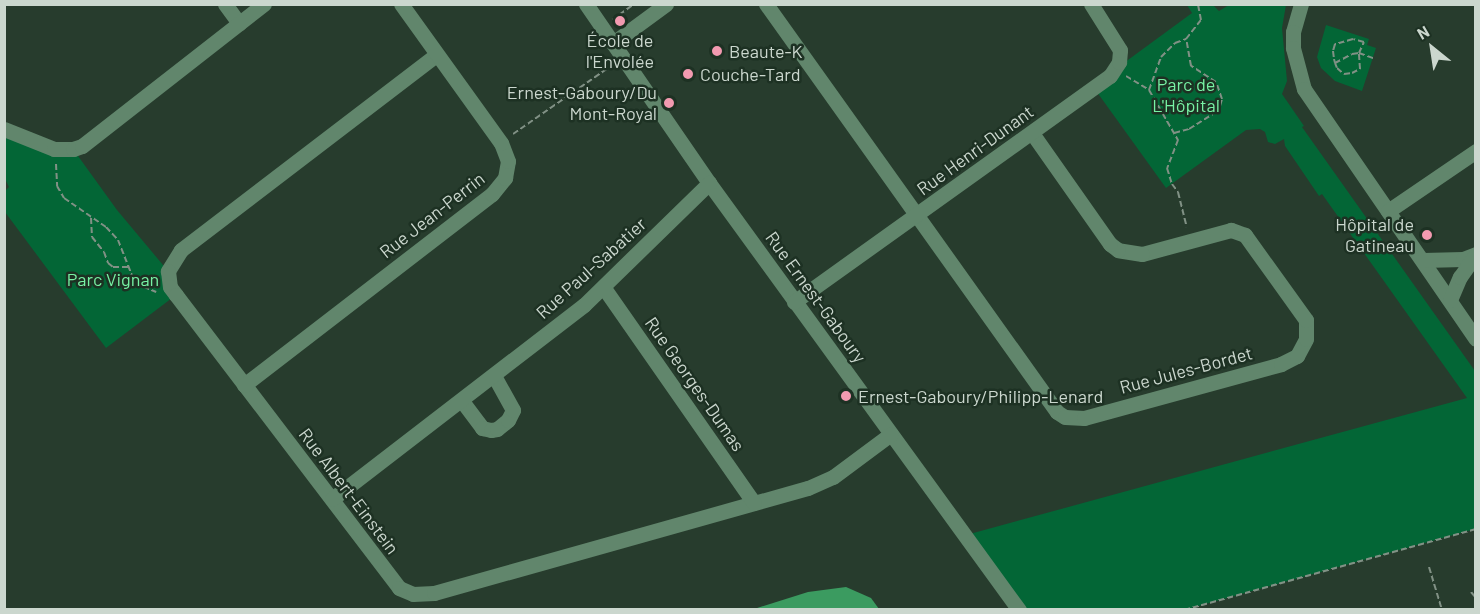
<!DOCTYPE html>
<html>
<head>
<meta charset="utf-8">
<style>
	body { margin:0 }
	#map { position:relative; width:1480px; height:614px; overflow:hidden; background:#273c2d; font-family:Barlow,sans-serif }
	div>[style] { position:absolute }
	.green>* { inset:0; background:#036636 }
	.water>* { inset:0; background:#3b9b60 }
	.path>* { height:2px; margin-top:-1px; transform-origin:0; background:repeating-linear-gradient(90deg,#819185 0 6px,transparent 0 9px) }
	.minor>* { height:15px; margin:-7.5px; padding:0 7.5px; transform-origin:7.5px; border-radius:7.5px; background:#61866c }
	.dots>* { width:16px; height:16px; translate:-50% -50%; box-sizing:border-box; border:3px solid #1d3123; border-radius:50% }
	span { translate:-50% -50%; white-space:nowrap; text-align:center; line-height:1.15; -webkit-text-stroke:5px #1d3123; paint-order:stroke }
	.poi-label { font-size:18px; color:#cbd7ce }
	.left { translate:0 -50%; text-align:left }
	.right { translate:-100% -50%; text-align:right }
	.park-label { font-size:18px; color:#77f2a4 }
	.street-label { font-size:18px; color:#cbd7ce }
	.frame { position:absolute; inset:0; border:6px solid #cbd7ce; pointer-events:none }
	.north { position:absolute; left:1402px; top:18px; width:60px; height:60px; -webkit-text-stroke:4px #1d3123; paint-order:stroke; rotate:330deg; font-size:16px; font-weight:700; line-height:24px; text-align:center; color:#cbd7ce }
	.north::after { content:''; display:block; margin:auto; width:21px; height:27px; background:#cbd7ce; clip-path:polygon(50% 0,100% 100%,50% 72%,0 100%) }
</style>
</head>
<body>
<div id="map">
	<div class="green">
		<i style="clip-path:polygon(1187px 5px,1213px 5px,1219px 11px,1229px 5px,1286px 5px,1282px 28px,1287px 81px,1282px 94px,1304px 126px,1302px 127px,1475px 371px,1475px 529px,1184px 610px,1019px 609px,966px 535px,1467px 398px,1322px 194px,1319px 196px,1285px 146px,1284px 139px,1275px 144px,1268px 142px,1265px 132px,1260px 129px,1246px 130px,1166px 188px,1094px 88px,1117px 68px,1192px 13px)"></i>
		<i style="clip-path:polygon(1326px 25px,1369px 39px,1367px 45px,1376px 48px,1362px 91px,1335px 81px,1321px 68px,1317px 57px)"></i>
		<i style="clip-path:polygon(5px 129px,73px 149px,117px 210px,168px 271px,176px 295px,106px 348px,5px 212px,5px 191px,9px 187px,5px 179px)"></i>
	</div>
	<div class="water">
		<i style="clip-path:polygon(846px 587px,871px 598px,879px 609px,754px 609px,808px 592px)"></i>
	</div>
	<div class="path">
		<i style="left:612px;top:20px;width:27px;rotate:-36deg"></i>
		<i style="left:1335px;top:63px;width:19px;rotate:-28deg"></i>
		<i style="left:1352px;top:54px;width:7px;rotate:-8deg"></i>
		<i style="left:1359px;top:53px;width:12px;rotate:-66deg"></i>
		<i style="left:1364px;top:42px;width:11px;rotate:-165deg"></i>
		<i style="left:1353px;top:39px;width:19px;rotate:164deg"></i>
		<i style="left:1335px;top:44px;width:7px;rotate:106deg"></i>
		<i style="left:1333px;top:51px;width:8px;rotate:83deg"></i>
		<i style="left:1334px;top:59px;width:4px;rotate:76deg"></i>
		<i style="left:1335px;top:63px;width:5px;rotate:68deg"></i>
		<i style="left:1337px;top:68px;width:9px;rotate:41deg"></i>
		<i style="left:1344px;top:74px;width:8px;rotate:-7deg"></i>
		<i style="left:1352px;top:73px;width:9px;rotate:-27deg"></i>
		<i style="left:1360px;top:69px;width:16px;rotate:-94deg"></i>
		<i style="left:1359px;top:53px;width:15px;rotate:20deg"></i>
		<i style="left:1126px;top:76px;width:27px;rotate:31deg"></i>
		<i style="left:1149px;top:90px;width:58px;rotate:59.9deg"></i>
		<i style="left:1178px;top:140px;width:30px;rotate:111deg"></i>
		<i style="left:1167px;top:168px;width:17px;rotate:73deg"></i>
		<i style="left:1172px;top:184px;width:10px;rotate:53deg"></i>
		<i style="left:1178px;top:192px;width:36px;rotate:76deg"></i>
		<i style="left:1149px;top:90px;width:35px;rotate:-70deg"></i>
		<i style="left:1161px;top:57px;width:20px;rotate:-45deg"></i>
		<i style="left:1175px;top:43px;width:12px;rotate:-20deg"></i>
		<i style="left:1186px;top:39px;width:24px;rotate:-52deg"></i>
		<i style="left:1201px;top:20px;width:16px;rotate:-101deg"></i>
		<i style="left:1174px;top:133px;width:16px;rotate:-15deg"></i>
		<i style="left:1189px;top:129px;width:28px;rotate:-32deg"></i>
		<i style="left:1213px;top:114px;width:11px;rotate:-49deg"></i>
		<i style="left:1220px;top:106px;width:7px;rotate:-74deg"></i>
		<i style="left:1222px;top:99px;width:18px;rotate:-109deg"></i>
		<i style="left:1216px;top:82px;width:30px;rotate:-147deg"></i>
		<i style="left:1191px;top:66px;width:27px;rotate:-100deg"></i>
		<i style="left:513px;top:134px;width:119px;rotate:-34.8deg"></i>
		<i style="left:56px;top:164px;width:22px;rotate:87deg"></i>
		<i style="left:57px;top:186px;width:14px;rotate:60deg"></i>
		<i style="left:64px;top:198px;width:51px;rotate:34.6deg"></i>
		<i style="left:106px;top:227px;width:18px;rotate:47deg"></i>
		<i style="left:118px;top:240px;width:46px;rotate:68.4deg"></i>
		<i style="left:135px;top:283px;width:23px;rotate:23deg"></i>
		<i style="left:91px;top:218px;width:19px;rotate:87deg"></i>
		<i style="left:92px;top:237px;width:19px;rotate:51deg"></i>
		<i style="left:104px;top:252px;width:12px;rotate:70deg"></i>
		<i style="left:108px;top:263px;width:6px;rotate:39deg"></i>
		<i style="left:113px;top:267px;width:15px"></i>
		<i style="left:1429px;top:567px;width:45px;rotate:73.2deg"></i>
		<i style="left:1471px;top:592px;width:8px;rotate:50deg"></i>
		<i style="left:1184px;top:610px;width:303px;rotate:-15.5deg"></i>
	</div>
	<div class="minor">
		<i style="left:225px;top:4px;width:24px;rotate:54deg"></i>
		<i style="left:586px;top:4px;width:217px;rotate:55.5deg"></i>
		<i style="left:709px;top:183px;width:528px;rotate:54.02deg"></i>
		<i style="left:766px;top:4px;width:501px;rotate:54.5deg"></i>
		<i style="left:1057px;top:412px;width:9px;rotate:32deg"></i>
		<i style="left:1065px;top:417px;width:19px;rotate:3deg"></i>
		<i style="left:1084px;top:418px;width:204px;rotate:-15.3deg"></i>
		<i style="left:1281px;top:364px;width:18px;rotate:-27deg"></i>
		<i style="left:1297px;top:356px;width:19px;rotate:-62deg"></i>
		<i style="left:1306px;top:339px;width:19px;rotate:-90deg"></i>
		<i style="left:1306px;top:320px;width:105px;rotate:-125.7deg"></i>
		<i style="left:1245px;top:235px;width:15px;rotate:-160deg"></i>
		<i style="left:1231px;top:230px;width:92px;rotate:164.9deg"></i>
		<i style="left:1142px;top:254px;width:24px;rotate:-171deg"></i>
		<i style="left:1118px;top:250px;width:10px;rotate:-143deg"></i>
		<i style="left:1110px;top:244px;width:136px;rotate:-125.1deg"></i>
		<i style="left:1301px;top:4px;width:29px;rotate:106deg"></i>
		<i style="left:1293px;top:32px;width:16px;rotate:90deg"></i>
		<i style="left:1293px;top:48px;width:42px;rotate:75deg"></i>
		<i style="left:1304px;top:89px;width:303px;rotate:55.5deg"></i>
		<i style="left:613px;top:43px;width:66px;rotate:-36.3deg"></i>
		<i style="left:436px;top:55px;width:321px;rotate:142.6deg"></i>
		<i style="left:181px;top:250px;width:25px;rotate:122deg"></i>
		<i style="left:168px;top:271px;width:16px;rotate:83deg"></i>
		<i style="left:170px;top:287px;width:10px;rotate:53deg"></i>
		<i style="left:176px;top:295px;width:368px;rotate:52.7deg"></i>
		<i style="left:399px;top:588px;width:15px;rotate:23deg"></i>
		<i style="left:413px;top:594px;width:21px;rotate:-3deg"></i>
		<i style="left:434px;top:593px;width:388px;rotate:-15.7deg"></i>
		<i style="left:808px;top:488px;width:27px;rotate:-24deg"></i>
		<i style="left:833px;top:477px;width:72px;rotate:-36.6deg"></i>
		<i style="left:4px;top:129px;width:54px;rotate:21.8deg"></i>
		<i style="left:54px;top:149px;width:19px"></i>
		<i style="left:73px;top:149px;width:9px;rotate:-18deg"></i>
		<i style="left:82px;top:146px;width:231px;rotate:-38deg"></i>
		<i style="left:1388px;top:211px;width:107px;rotate:-34.3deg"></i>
		<i style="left:1423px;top:260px;width:40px;rotate:-1.4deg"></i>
		<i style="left:1463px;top:259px;width:14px;rotate:-21deg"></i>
		<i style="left:604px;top:288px;width:262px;rotate:55.1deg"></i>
		<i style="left:1450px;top:300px;width:25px;rotate:-67deg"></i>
		<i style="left:1460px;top:277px;width:28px;rotate:-55deg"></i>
		<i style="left:794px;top:302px;width:388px;rotate:-35.6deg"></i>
		<i style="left:1110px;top:76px;width:17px;rotate:-57deg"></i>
		<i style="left:1119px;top:62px;width:12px;rotate:-85deg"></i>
		<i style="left:1120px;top:50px;width:54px;rotate:-122.2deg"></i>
		<i style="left:244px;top:385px;width:313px;rotate:-37.6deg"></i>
		<i style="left:492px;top:194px;width:21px;rotate:-51deg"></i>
		<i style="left:505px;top:178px;width:17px;rotate:-80deg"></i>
		<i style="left:508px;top:161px;width:19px;rotate:-111deg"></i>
		<i style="left:501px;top:143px;width:171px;rotate:-125.7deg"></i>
		<i style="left:462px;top:401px;width:34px;rotate:53deg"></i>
		<i style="left:482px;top:428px;width:9px;rotate:13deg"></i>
		<i style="left:491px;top:430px;width:6px;rotate:-9deg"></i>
		<i style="left:497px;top:429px;width:14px;rotate:-39deg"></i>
		<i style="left:508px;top:420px;width:11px;rotate:-63deg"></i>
		<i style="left:513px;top:410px;width:39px;rotate:-119deg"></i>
		<i style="left:332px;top:499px;width:318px;rotate:-37.6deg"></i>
		<i style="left:584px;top:305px;width:175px;rotate:-44.3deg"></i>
	</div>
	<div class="dots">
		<i style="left:620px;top:21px;background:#f29ab0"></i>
		<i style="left:717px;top:51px;background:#f29ab0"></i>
		<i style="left:688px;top:74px;background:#f29ab0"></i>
		<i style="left:669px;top:103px;background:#f29ab0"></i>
		<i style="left:1427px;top:235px;background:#f29ab0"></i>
		<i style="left:846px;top:396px;background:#f29ab0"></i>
	</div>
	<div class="poi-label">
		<span style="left:620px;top:51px">École de<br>l'Envolée</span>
		<span class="left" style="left:729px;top:51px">Beaute-K</span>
		<span class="left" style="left:700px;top:74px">Couche-Tard</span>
		<span class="right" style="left:657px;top:103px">Ernest-Gaboury/Du<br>Mont-Royal</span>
		<span class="right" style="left:1414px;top:235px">Hôpital de<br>Gatineau</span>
		<span class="left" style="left:858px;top:396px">Ernest-Gaboury/Philipp-Lenard</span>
	</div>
	<div class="park-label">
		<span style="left:1186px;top:95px">Parc de<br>L'Hôpital</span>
		<span style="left:113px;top:279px">Parc Vignan</span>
	</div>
	<div class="street-label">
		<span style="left:975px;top:150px;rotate:-36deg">Rue Henri-Dunant</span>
		<span style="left:432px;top:215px;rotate:-38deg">Rue Jean-Perrin</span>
		<span style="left:591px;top:268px;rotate:-42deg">Rue Paul-Sabatier</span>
		<span style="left:816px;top:297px;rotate:54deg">Rue Ernest-Gaboury</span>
		<span style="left:1186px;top:370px;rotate:-15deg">Rue Jules-Bordet</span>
		<span style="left:695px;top:384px;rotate:55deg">Rue Georges-Dumas</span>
		<span style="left:349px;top:491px;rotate:53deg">Rue Albert-Einstein</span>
	</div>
	<div class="frame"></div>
	<div class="north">N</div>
</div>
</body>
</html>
